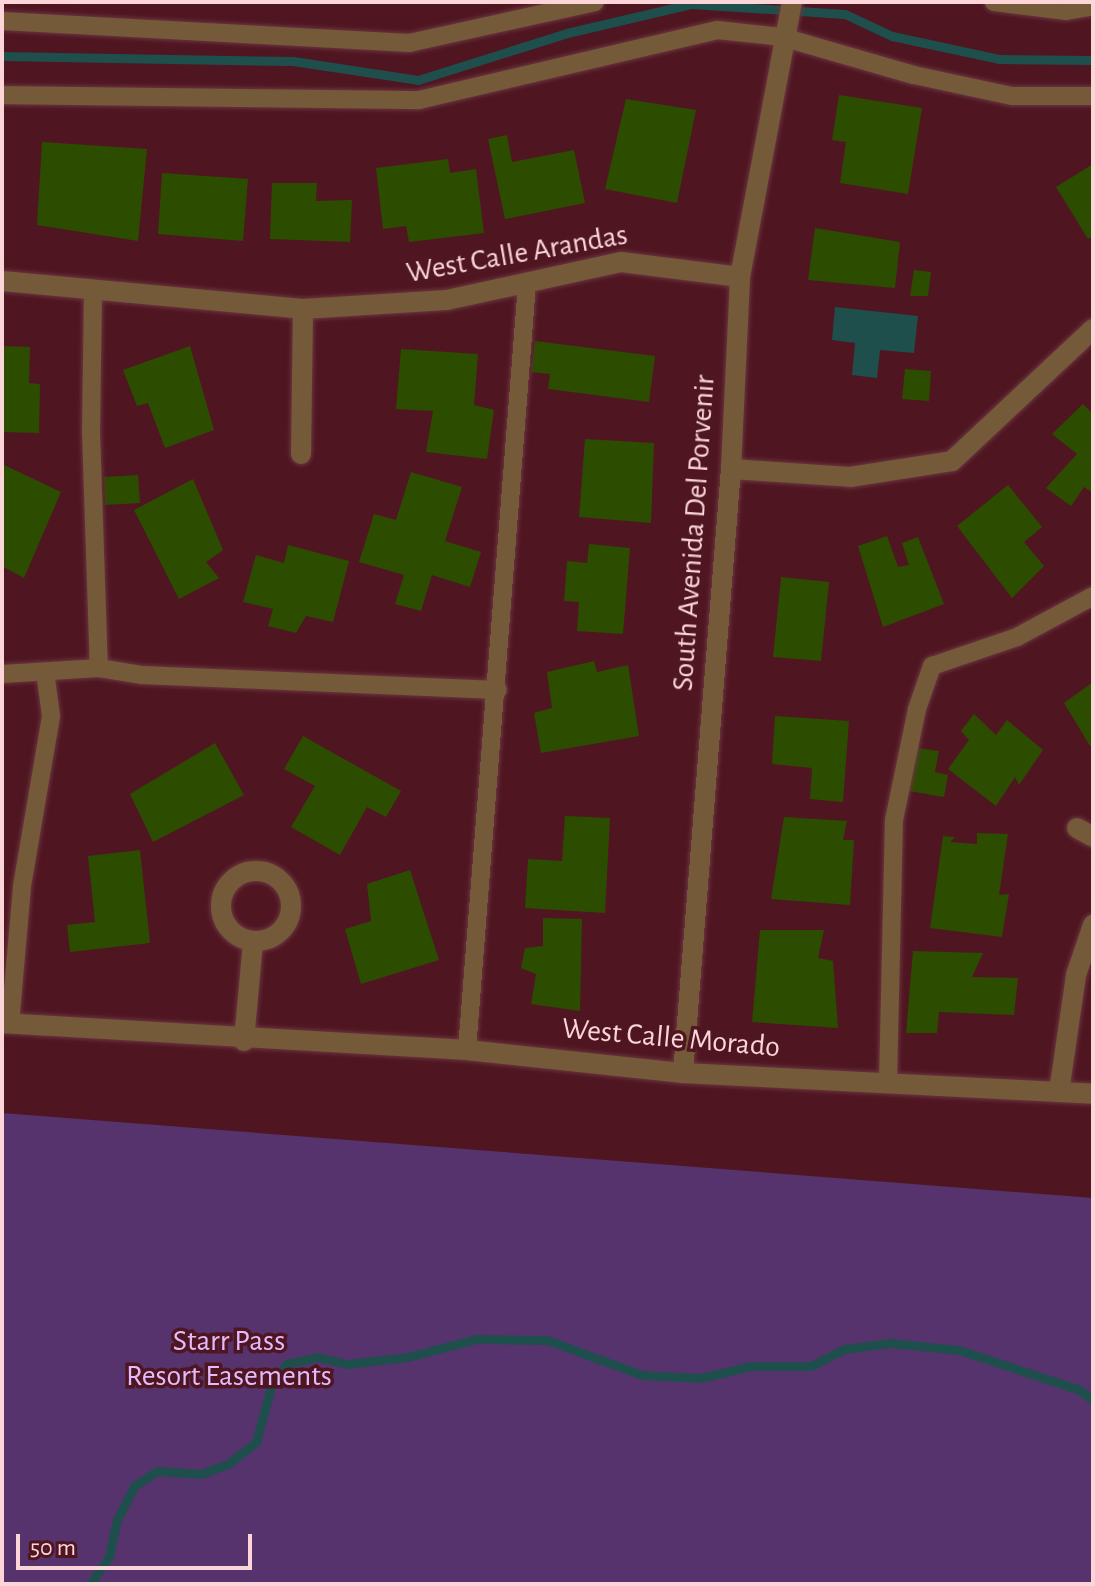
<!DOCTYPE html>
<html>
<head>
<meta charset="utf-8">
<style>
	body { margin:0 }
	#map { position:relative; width:1095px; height:1586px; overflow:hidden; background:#4f1622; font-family:"Alegreya Sans",sans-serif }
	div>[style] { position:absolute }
	.green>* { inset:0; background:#57336d }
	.water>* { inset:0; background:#1e4f4d }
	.stream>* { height:9px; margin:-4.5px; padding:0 4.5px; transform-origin:4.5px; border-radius:4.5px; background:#1e4f4d }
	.building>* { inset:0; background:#2c4c00 }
	.roads { filter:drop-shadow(0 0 2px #6b353f) drop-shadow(0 0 2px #6b353f) }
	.service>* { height:18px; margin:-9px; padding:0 9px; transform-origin:9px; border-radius:9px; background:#745a39 }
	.minor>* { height:20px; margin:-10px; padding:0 10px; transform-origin:10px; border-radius:10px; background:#745a39 }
	.minor>.ring { margin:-10px; padding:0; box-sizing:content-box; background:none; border:20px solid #745a39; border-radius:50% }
	span { translate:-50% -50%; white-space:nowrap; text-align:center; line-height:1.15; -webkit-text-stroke:7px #4f1622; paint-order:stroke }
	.street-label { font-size:30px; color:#fbd5d8 }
	.park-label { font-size:30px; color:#e1bbfb }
	.frame { position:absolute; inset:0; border:4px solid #fbd5d8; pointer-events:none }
	.scale { position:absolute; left:16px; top:1534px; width:236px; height:36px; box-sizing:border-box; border:4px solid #fbd5d8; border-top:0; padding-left:10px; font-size:24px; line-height:28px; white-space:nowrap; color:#fbd5d8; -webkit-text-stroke:6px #4f1622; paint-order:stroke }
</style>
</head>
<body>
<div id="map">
	<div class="green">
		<i style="clip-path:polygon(2px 1113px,1093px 1198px,1093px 1584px,2px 1584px)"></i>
	</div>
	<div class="water">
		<i style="clip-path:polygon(835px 307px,918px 316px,914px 353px,880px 350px,877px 378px,852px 375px,855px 343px,832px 340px)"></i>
	</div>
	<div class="stream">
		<i style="left:2px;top:56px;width:291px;rotate:1deg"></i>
		<i style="left:293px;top:61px;width:126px;rotate:8.6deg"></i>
		<i style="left:418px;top:80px;width:156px;rotate:-17.5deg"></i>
		<i style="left:567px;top:33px;width:127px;rotate:-13.2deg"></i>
		<i style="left:691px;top:4px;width:154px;rotate:3.7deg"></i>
		<i style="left:845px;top:14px;width:52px;rotate:25.1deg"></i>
		<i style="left:892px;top:36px;width:109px;rotate:12.1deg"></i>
		<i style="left:999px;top:59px;width:94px;rotate:0.6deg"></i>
		<i style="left:90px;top:1584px;width:33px;rotate:-55deg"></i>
		<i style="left:109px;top:1557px;width:38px;rotate:-78deg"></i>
		<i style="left:117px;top:1520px;width:38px;rotate:-63deg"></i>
		<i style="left:134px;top:1486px;width:27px;rotate:-33deg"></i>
		<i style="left:157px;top:1471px;width:44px;rotate:3.9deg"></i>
		<i style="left:201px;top:1474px;width:29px;rotate:-20deg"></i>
		<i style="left:228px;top:1464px;width:36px;rotate:-38deg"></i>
		<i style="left:256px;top:1442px;width:61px;rotate:-74.8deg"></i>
		<i style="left:272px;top:1383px;width:24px;rotate:-52deg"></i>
		<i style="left:287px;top:1364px;width:32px;rotate:-13deg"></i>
		<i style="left:318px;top:1357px;width:30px;rotate:14deg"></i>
		<i style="left:347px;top:1364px;width:61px;rotate:-6.5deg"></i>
		<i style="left:408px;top:1357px;width:70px;rotate:-14.8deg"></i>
		<i style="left:476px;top:1339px;width:71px;rotate:0.8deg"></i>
		<i style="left:547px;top:1340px;width:101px;rotate:20.2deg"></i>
		<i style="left:642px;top:1375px;width:59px;rotate:2.9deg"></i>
		<i style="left:701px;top:1378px;width:51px;rotate:-13.5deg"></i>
		<i style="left:751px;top:1366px;width:60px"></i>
		<i style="left:811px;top:1366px;width:38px;rotate:-27deg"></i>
		<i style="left:845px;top:1349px;width:45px;rotate:-7.6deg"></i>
		<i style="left:890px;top:1343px;width:69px;rotate:5.8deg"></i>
		<i style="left:959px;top:1350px;width:127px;rotate:18.3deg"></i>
		<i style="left:1080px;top:1390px;width:17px;rotate:40deg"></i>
	</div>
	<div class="building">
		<i style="clip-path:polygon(839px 95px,922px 108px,908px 194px,840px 183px,846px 142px,832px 140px)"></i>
		<i style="clip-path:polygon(626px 99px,696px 110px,677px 203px,605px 189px)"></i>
		<i style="clip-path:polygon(507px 135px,512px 162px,574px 150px,585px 203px,505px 219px,488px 139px)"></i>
		<i style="clip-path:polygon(42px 142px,147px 149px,138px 241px,37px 225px)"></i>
		<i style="clip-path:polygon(448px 159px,450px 173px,476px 169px,484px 233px,409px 242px,406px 226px,383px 229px,376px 168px)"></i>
		<i style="clip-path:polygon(1093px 164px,1093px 236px,1088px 239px,1056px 187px)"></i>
		<i style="clip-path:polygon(162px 173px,248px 179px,243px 241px,158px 234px)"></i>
		<i style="clip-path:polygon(272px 183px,317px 183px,316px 201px,352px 200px,350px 242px,270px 239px)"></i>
		<i style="clip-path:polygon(815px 228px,900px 242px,895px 288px,808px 280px)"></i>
		<i style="clip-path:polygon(914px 270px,931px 272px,928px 296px,910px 296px)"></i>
		<i style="clip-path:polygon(535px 341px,655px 356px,649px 402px,548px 389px,550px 374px,531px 372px)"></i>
		<i style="clip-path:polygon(2px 346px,30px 347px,29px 383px,40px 384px,39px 433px,2px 432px)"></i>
		<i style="clip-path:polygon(190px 346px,214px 430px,165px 448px,148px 403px,137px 406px,123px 370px)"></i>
		<i style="clip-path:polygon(401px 349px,478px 354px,474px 405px,494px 410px,487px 459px,426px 452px,433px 411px,396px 409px)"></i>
		<i style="clip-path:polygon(905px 369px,931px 371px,929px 401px,902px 399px)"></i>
		<i style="clip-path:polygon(1083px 404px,1093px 414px,1093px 493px,1084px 487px,1071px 506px,1046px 488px,1077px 454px,1052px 434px)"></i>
		<i style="clip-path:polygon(585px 439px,654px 443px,651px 523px,579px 517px)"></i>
		<i style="clip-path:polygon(2px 464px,61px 492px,24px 578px,2px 566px)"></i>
		<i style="clip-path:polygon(411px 472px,462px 487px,445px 541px,481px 552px,470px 587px,432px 575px,421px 611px,395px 604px,404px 575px,359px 562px,374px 514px,396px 520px)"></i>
		<i style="clip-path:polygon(138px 475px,140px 503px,105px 505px,104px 477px)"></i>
		<i style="clip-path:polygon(193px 479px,223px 550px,206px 562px,219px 578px,179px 599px,134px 510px)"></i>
		<i style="clip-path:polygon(1008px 485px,1042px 527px,1024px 542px,1044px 566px,1012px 598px,957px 526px)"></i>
		<i style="clip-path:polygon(887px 536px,898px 567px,909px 565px,902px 543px,918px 537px,944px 604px,883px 627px,858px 546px)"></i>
		<i style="clip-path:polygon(589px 544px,630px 548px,623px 634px,577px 631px,579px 602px,564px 601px,567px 561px,587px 563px)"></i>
		<i style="clip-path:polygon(288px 545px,349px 561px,333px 622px,306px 616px,296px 633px,268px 626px,273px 609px,243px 602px,256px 555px,284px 563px)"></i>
		<i style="clip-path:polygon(781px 577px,829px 582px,821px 661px,773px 657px)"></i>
		<i style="clip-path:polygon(594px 661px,597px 672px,628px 665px,639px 736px,541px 753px,534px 713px,552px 708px,547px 672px)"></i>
		<i style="clip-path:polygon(1093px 682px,1093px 744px,1090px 746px,1064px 703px)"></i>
		<i style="clip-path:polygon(974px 714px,996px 735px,1007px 720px,1043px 750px,1019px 785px,1015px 777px,996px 806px,948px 769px,969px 740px,961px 731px)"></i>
		<i style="clip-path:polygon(775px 716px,849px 721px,843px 802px,810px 799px,812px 768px,772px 764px)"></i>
		<i style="clip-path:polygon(303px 736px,401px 791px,386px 817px,367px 807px,340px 855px,291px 827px,315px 786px,284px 769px)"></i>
		<i style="clip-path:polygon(215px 743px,244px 795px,153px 842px,130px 794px)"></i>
		<i style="clip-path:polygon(917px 748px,939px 751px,935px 772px,948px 775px,944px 797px,909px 791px)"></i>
		<i style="clip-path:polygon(565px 816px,610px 818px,605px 913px,525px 908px,528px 859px,562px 861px)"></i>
		<i style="clip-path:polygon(784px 817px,847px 821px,843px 840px,854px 840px,850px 905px,771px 899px)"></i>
		<i style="clip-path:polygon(977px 833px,1008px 834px,999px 895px,1009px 894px,1002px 937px,930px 928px,943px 836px,955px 837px,950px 842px,977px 844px)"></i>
		<i style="clip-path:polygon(140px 850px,150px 943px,70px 952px,67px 925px,95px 922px,88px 856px)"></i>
		<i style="clip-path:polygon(410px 870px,439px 960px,361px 984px,345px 929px,371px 921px,367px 884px)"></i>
		<i style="clip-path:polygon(543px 918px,582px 919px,580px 1011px,531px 1004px,536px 974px,521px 968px,525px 948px,543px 946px)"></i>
		<i style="clip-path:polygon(760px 930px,824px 930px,818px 958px,833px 961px,838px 1028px,752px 1022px)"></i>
		<i style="clip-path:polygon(913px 951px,983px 953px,972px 977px,1018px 978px,1014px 1015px,939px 1012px,937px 1033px,906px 1033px)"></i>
	</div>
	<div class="roads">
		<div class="service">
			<i style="left:994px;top:2px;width:73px;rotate:7.1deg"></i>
			<i style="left:1066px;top:11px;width:27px;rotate:-10deg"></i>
			<i style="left:2px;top:21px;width:408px;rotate:3.1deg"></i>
			<i style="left:409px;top:43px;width:190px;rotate:-12.4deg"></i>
			<i style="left:2px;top:95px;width:417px;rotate:0.7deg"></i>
			<i style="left:419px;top:100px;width:306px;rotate:-13.2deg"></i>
			<i style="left:717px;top:30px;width:65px;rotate:6.1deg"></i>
			<i style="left:782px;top:37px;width:137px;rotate:16.1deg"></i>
			<i style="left:914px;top:75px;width:100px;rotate:12.1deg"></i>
			<i style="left:1012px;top:96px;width:81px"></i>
			<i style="left:93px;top:291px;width:140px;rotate:90.8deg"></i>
			<i style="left:91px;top:431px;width:237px;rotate:88.1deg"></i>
			<i style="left:2px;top:674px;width:97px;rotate:-3.5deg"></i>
			<i style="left:99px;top:668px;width:44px;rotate:9.2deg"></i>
			<i style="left:142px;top:675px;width:356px;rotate:2.4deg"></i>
			<i style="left:10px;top:1024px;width:139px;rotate:-85deg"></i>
			<i style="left:22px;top:886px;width:172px;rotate:-80.3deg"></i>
			<i style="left:51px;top:716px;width:45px;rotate:-97.6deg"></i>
			<i style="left:467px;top:1050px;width:767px;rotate:-85.52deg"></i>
			<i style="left:888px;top:1083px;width:263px;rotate:-88.7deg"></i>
			<i style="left:894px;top:820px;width:113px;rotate:-78.3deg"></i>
			<i style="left:917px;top:709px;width:46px;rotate:-70.8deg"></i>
			<i style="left:932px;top:666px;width:90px;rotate:-18.8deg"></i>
			<i style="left:1017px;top:637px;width:86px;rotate:-28.3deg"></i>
		</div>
		<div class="minor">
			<i style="left:2px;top:281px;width:302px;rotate:5.3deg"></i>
			<i style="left:303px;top:309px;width:144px;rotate:-3.6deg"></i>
			<i style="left:447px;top:300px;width:178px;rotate:-12.3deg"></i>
			<i style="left:621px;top:262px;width:120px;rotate:7.2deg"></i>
			<i style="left:301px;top:454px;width:145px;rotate:-89.2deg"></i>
			<i style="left:731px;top:469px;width:119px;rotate:3.8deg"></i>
			<i style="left:850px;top:477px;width:103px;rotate:-8.9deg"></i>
			<i style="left:952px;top:461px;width:193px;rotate:-43.1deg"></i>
			<i style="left:1077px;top:828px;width:18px;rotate:29deg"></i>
			<i class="ring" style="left:221px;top:871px;width:50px;height:50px"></i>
			<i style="left:2px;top:1023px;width:466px;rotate:3.3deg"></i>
			<i style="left:467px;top:1050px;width:217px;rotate:6.1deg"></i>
			<i style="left:683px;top:1073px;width:411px;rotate:2.9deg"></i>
			<i style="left:244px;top:1041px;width:99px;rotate:-84.8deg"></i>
			<i style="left:683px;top:1073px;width:606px;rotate:-85.46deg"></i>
			<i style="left:731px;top:469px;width:192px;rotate:-87.3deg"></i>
			<i style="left:740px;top:277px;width:280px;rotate:-79.3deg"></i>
			<i style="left:1059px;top:1092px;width:118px;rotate:-81.7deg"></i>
			<i style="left:1076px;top:975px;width:53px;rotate:-71.2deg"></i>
		</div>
	</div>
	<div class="street-label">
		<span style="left:517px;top:254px;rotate:-10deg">West Calle Arandas</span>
		<span style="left:694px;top:533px;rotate:-86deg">South Avenida Del Porvenir</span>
		<span style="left:671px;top:1038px;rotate:5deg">West Calle Morado</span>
	</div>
	<div class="park-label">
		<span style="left:229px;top:1358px">Starr Pass<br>Resort Easements</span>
	</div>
	<div class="frame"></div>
	<div class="scale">50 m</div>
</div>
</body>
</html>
